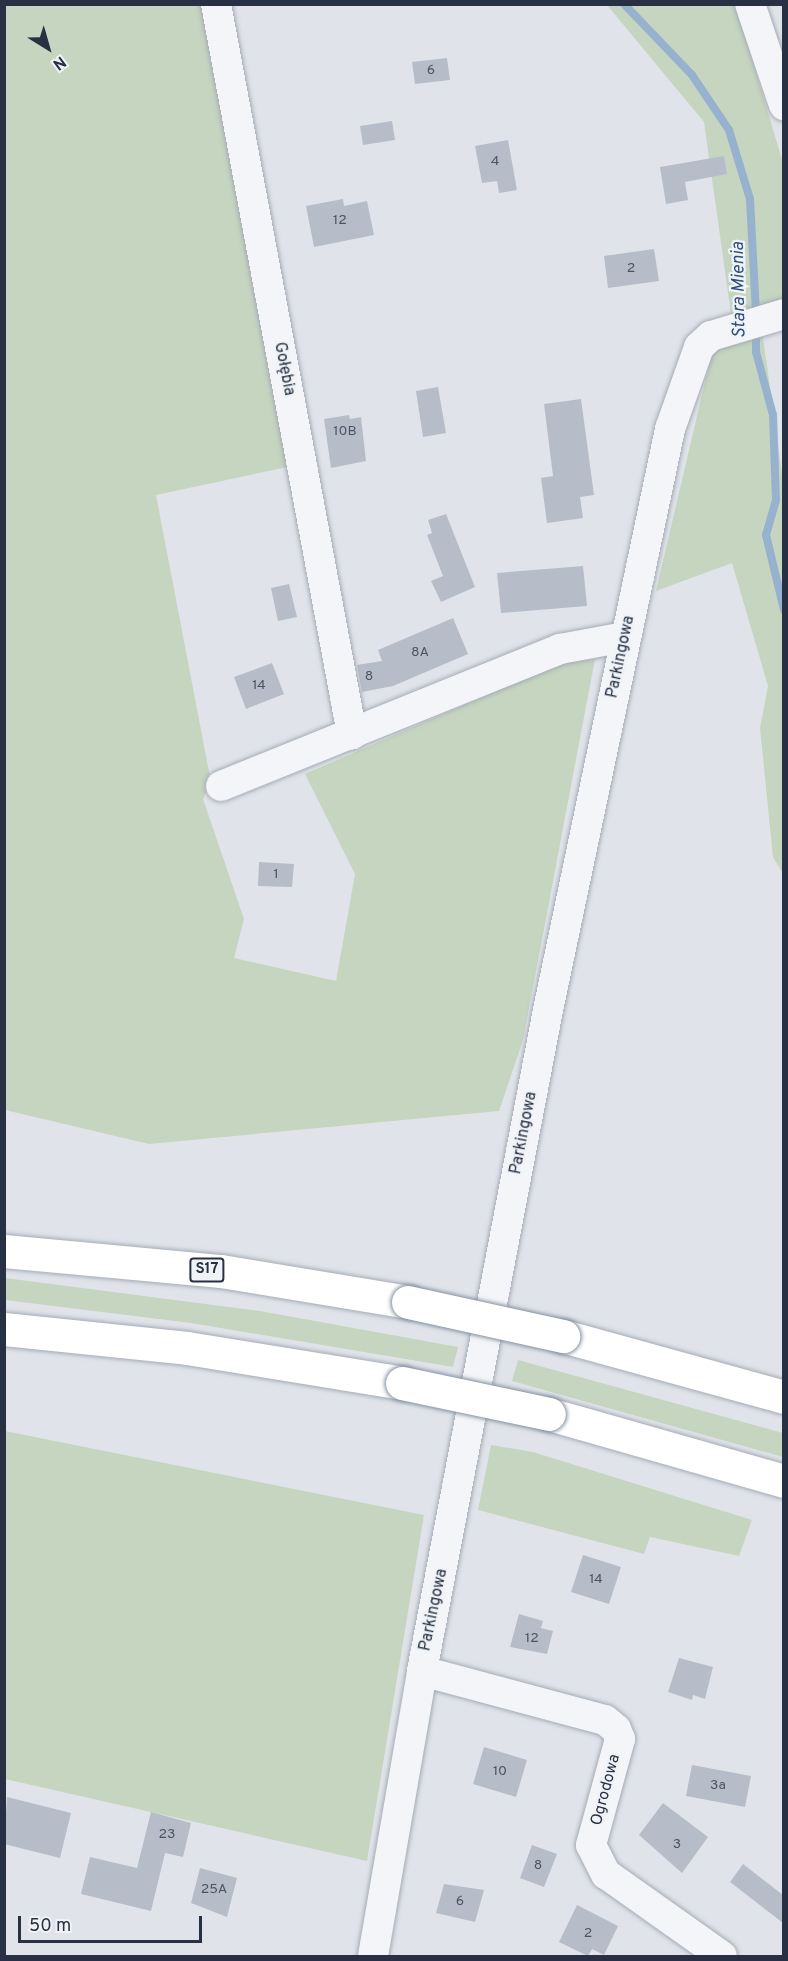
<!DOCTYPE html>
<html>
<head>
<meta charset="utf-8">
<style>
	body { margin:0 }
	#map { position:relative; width:788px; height:1961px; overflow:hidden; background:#e0e4ea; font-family:Overpass,sans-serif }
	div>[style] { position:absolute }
	.green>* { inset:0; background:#c5d5c0 }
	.stream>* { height:8px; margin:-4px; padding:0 4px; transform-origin:4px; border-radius:4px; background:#97b2ce }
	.building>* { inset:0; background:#b6bdc8 }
	.roads { filter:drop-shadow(0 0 2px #a5abb5) drop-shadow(0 0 2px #a5abb5) }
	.minor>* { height:30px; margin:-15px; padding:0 15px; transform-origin:15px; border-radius:15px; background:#f3f5f8 }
	.motorway>* { height:33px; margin:-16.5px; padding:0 16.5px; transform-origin:16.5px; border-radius:16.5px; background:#fff }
	.bridges { filter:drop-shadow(0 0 2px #8691a2) drop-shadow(0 0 2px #8691a2) }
	.motorway-bridge>* { height:33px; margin:-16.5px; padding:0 16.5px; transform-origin:16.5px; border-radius:16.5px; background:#fff }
	span { translate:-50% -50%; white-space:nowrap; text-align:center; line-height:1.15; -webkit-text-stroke:4.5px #eff3f7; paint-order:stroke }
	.number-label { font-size:14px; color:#4b5464 }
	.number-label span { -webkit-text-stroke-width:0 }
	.shield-label span { padding:2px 4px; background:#eff3f7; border:2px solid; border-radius:4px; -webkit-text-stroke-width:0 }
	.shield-label { font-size:15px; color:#273143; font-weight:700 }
	.street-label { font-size:16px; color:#273143 }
	.water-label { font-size:18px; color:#2d507b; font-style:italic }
	.frame { position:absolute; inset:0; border:6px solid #273143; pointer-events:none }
	.north { position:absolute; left:18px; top:18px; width:60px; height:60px; -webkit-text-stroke:4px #eff3f7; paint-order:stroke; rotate:143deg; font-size:16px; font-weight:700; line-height:24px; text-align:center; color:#273143 }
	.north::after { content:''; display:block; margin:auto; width:21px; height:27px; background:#273143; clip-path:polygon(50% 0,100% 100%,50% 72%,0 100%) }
	.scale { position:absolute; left:18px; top:1916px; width:184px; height:27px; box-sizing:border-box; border:3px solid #273143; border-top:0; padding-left:8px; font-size:18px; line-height:21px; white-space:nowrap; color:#273143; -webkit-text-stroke:4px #eff3f7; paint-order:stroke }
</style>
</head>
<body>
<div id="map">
	<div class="green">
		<i style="clip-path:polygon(5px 5px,205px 5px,292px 466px,156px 495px,211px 782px,203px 799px,244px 919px,234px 958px,336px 981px,355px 874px,305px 774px,561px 663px,595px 659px,523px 1040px,499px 1111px,149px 1144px,5px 1110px)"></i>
		<i style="clip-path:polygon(607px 5px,736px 5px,783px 163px,783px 300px,731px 314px,704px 122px)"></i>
		<i style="clip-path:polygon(762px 330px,784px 488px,783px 890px,782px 872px,773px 857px,760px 728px,768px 686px,732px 563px,656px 591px,712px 352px)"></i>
		<i style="clip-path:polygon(5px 1278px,260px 1311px,458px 1347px,453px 1367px,191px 1323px,5px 1300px)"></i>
		<i style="clip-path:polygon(518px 1360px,783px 1433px,783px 1457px,512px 1381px)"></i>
		<i style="clip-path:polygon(5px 1431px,424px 1515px,367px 1861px,5px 1779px)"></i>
		<i style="clip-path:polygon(491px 1445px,533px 1452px,752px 1520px,739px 1556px,650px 1537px,644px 1554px,478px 1510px)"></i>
	</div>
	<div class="stream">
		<i style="left:624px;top:4px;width:98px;rotate:46.2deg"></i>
		<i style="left:692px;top:75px;width:66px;rotate:56.1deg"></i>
		<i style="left:729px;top:130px;width:72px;rotate:73.1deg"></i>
		<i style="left:750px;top:199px;width:116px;rotate:87deg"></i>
		<i style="left:756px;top:330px;width:22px;rotate:90deg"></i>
		<i style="left:756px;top:352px;width:65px;rotate:74.9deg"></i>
		<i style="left:773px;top:415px;width:85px;rotate:88deg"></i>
		<i style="left:776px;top:500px;width:36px;rotate:106deg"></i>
		<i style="left:766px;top:535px;width:77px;rotate:76.5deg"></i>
	</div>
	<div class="building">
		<i style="clip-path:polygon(447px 58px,450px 80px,415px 84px,412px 62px)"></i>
		<i style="clip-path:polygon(392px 121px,395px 140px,363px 145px,360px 126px)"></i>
		<i style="clip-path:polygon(508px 140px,517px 190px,499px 193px,497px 181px,482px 183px,475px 146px)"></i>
		<i style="clip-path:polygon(724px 156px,727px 174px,685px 182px,688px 200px,666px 204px,660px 167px)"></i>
		<i style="clip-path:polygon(343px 199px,344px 206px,367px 201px,374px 235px,314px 247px,306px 206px)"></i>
		<i style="clip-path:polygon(654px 249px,659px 281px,608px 288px,604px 256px)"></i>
		<i style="clip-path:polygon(438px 387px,446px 433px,423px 437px,416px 391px)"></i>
		<i style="clip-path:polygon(581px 399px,594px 495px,580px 497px,583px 518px,547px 523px,541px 478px,553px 476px,544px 404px)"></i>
		<i style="clip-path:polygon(349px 415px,350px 419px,361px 417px,366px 461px,331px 468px,324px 419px)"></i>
		<i style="clip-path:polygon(446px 514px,475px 587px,441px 602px,431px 581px,443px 576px,427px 535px,432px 533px,428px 520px)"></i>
		<i style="clip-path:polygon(583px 566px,587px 606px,501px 613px,497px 573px)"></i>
		<i style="clip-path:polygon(289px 584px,297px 617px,278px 621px,271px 588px)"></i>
		<i style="clip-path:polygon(453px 618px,468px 654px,393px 686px,362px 692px,357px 665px,382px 661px,378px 650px)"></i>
		<i style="clip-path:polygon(272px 663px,284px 694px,246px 709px,234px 677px)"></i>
		<i style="clip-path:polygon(259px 862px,294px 864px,292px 887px,258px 886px)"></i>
		<i style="clip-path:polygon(583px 1555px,621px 1567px,609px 1604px,571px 1592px)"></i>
		<i style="clip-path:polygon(519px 1614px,543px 1621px,541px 1628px,553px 1631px,547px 1654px,510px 1647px)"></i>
		<i style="clip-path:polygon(679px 1658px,713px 1667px,705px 1699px,693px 1695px,692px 1700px,668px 1692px)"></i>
		<i style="clip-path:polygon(484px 1747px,527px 1760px,516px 1797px,473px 1784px)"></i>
		<i style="clip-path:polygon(692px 1765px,751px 1776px,745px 1807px,686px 1796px)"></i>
		<i style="clip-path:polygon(7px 1797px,71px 1813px,60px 1858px,4px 1844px)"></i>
		<i style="clip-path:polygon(663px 1803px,708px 1837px,682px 1873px,639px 1835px)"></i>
		<i style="clip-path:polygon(151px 1812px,191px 1823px,183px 1857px,165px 1853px,151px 1911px,81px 1894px,90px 1857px,137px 1868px)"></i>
		<i style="clip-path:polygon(532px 1845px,557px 1854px,544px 1887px,520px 1878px)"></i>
		<i style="clip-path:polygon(743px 1864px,783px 1895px,783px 1923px,730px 1882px)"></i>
		<i style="clip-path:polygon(200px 1868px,237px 1878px,227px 1917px,191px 1903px)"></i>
		<i style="clip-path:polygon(444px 1884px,484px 1890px,475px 1922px,436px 1913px)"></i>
		<i style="clip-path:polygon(577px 1905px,618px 1926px,604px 1955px,592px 1949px,588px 1956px,559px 1942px)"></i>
	</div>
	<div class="roads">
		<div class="minor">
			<i style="left:216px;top:4px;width:743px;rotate:79.45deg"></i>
			<i style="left:750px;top:4px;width:107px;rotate:71.4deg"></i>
			<i style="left:221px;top:786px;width:366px;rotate:-22deg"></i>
			<i style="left:560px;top:649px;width:66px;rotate:-10.5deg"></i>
			<i style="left:422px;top:1671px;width:189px;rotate:15deg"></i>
			<i style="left:605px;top:1720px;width:14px;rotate:39deg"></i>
			<i style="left:616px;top:1729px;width:11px;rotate:68deg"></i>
			<i style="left:620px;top:1739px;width:110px;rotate:105.3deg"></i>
			<i style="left:591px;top:1845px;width:33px;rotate:63deg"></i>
			<i style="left:606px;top:1874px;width:142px;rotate:35.3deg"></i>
			<i style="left:373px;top:1956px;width:289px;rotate:-80.2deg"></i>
			<i style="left:422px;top:1671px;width:673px;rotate:-79.21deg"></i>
			<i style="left:548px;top:1010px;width:594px;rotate:-78.14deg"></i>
			<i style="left:670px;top:429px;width:87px;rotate:-70.5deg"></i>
			<i style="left:699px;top:347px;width:16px;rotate:-43deg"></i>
			<i style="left:711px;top:336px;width:76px;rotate:-16.8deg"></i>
		</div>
		<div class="motorway">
			<i style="left:4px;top:1251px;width:218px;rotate:5.3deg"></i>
			<i style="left:221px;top:1271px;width:190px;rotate:9.4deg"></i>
			<i style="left:4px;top:1329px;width:184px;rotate:5.9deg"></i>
			<i style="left:187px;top:1348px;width:218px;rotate:9.2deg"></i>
			<i style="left:563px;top:1336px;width:229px;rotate:15.4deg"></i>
			<i style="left:549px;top:1414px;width:244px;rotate:15.9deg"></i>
		</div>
	</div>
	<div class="bridges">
		<div class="motorway-bridge">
			<i style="left:408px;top:1302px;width:159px;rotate:12.4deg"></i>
			<i style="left:402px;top:1383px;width:150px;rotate:11.9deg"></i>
		</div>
	</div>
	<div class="number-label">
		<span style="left:431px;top:71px">6</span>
		<span style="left:495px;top:162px">4</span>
		<span style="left:340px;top:221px">12</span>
		<span style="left:631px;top:269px">2</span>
		<span style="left:345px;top:432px">10B</span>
		<span style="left:420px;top:653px">8A</span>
		<span style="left:369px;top:677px">8</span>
		<span style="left:259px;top:686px">14</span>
		<span style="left:276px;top:875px">1</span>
		<span style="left:596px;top:1580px">14</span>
		<span style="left:532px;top:1639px">12</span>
		<span style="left:500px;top:1772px">10</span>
		<span style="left:718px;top:1786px">3a</span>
		<span style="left:167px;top:1835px">23</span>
		<span style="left:677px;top:1845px">3</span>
		<span style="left:538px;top:1866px">8</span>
		<span style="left:214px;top:1890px">25A</span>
		<span style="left:460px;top:1902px">6</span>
		<span style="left:588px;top:1934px">2</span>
	</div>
	<div class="shield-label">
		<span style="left:207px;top:1270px">S17</span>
	</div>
	<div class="street-label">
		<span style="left:284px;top:369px;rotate:79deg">Gołębia</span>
		<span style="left:621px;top:657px;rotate:-78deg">Parkingowa</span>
		<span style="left:524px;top:1133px;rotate:-79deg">Parkingowa</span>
		<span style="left:434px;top:1610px;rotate:-78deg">Parkingowa</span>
		<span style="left:606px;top:1790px;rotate:-75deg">Ogrodowa</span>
	</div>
	<div class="water-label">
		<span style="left:740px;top:290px;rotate:-91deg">Stara Mienia</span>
	</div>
	<div class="frame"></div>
	<div class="north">N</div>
	<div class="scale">50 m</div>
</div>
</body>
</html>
